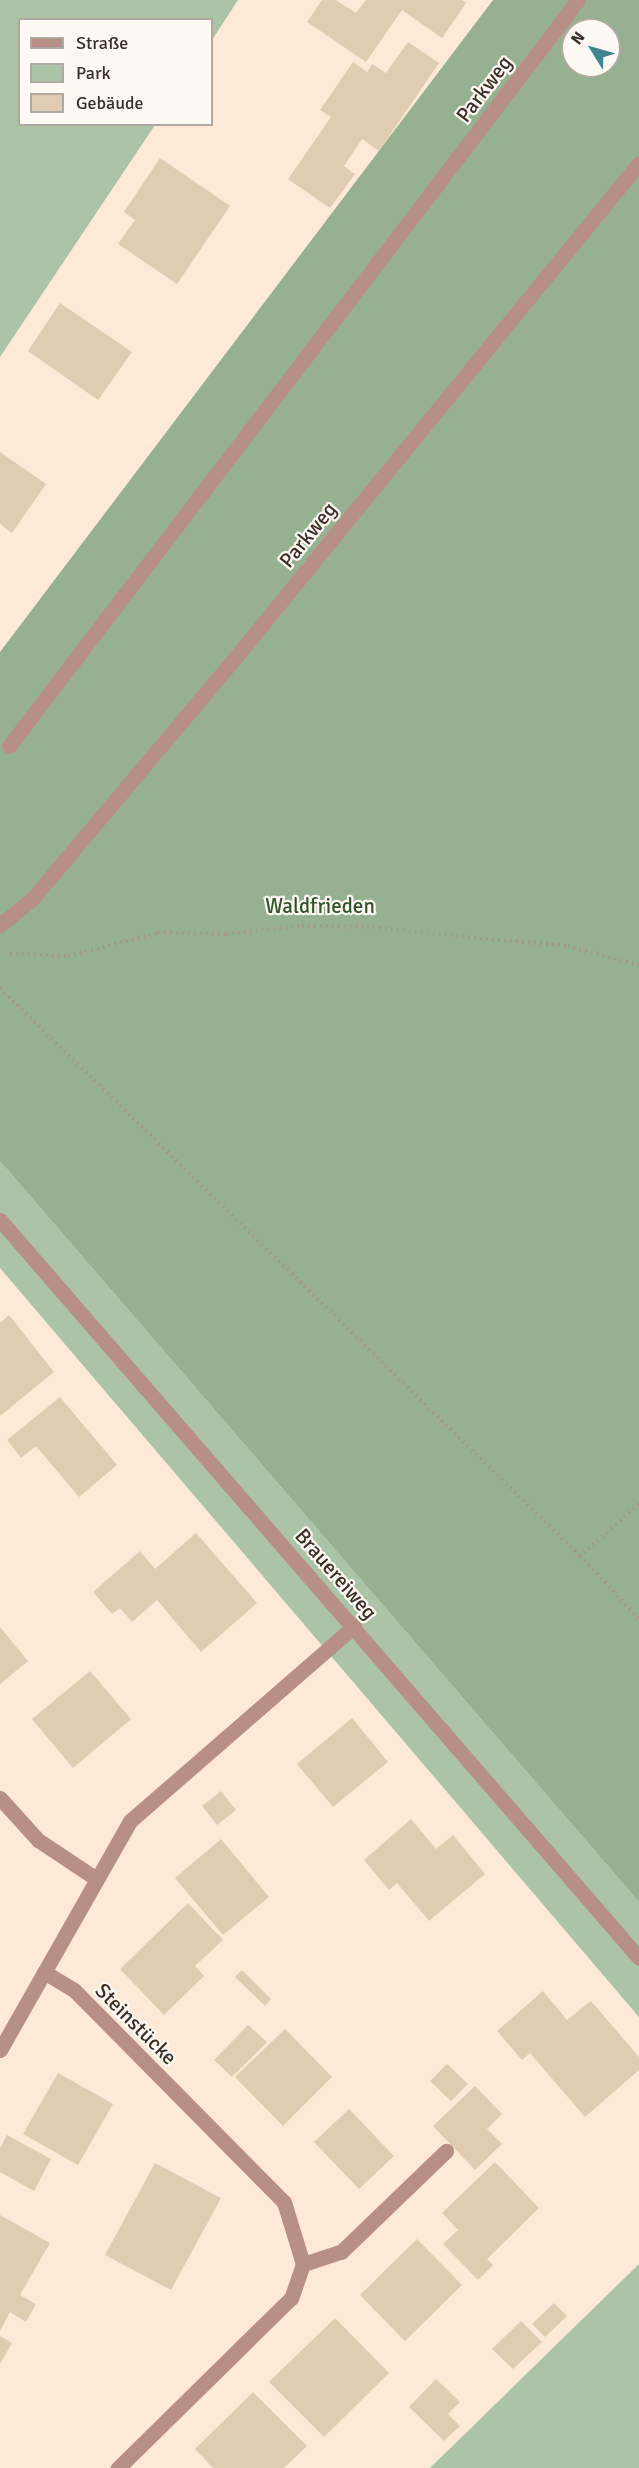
<!DOCTYPE html>
<html>
<head>
<meta charset="utf-8">
<style>
	body { margin:0 }
	#map { position:relative; width:639px; height:2468px; overflow:hidden; background:#fee9d6; font-family:Signika,sans-serif }
	div>[style] { position:absolute }
	.green>* { inset:0; background:#aac4a5 }
	.forest>* { inset:0; background:#96b190 }
	.building>* { inset:0; background:#e0ccb1 }
	.path>* { height:4px; margin-top:-2px; transform-origin:0; background:repeating-linear-gradient(90deg,#a69687 0 1.5px,transparent 0 6px) }
	.lane>* { height:15px; margin:-7.5px; padding:0 7.5px; transform-origin:7.5px; border-radius:7.5px; background:#b88f84 }
	.street>* { height:15px; margin:-7.5px; padding:0 7.5px; transform-origin:7.5px; border-radius:7.5px; background:#b88f84 }
	span { translate:-50% -50%; white-space:nowrap; text-align:center; line-height:1.15; -webkit-text-stroke:4.5px #fff9f4; paint-order:stroke }
	.street-label { font-size:21px; color:#3a3027 }
	.park-label { font-size:21px; color:#2f5526 }
	.legend { position:absolute; left:18px; top:18px; width:195px; height:108px; box-sizing:border-box; background:#fff9f4; border:2px solid #b0a9a2; margin:0; padding:8px 10px; list-style:none; font-size:18px; color:#3a3027 }
	.legend li { display:flex; align-items:center; gap:12px; height:30px }
	.legend b { width:30px; border:2px solid #b0a9a2 }
	.north { position:absolute; left:561px; top:18px; width:60px; height:60px; box-sizing:border-box; background:#fff9f4; border:2px solid #b0a9a2; border-radius:50%; rotate:307deg; font-size:16px; font-weight:700; line-height:24px; text-align:center; color:#3a3027 }
	.north::after { content:''; display:block; margin:auto; width:21px; height:27px; background:#408691; clip-path:polygon(50% 0,100% 100%,50% 72%,0 100%) }
</style>
</head>
<body>
<div id="map">
	<div class="green">
		<i style="clip-path:polygon(0 0,238px 0,212px 40px,212px 20px,20px 20px,20px 124px,155px 125px,0 357px)"></i>
		<i style="clip-path:polygon(0 1161px,639px 1902px,639px 2017px,0 1268px)"></i>
		<i style="clip-path:polygon(639px 2264px,639px 2468px,430px 2468px)"></i>
	</div>
	<div class="forest">
		<i style="clip-path:polygon(evenodd,493px 0,639px 0,639px 1902px,0 1161px,0 652px,493px 0,573px 30px,609px 30px,609px 66px,573px 66px,573px 30px)"></i>
	</div>
	<div class="building">
		<i style="clip-path:polygon(322px 0,336px 0,356px 13px,366px 0,462px 0,466px 3px,442px 38px,402px 10px,366px 62px,307px 22px)"></i>
		<i style="clip-path:polygon(408px 42px,439px 63px,379px 151px,362px 139px,344px 166px,355px 174px,330px 208px,288px 179px,331px 117px,320px 110px,353px 62px,367px 72px,372px 64px,386px 73px)"></i>
		<i style="clip-path:polygon(160px 158px,230px 206px,177px 284px,118px 244px,135px 220px,124px 212px)"></i>
		<i style="clip-path:polygon(60px 303px,132px 352px,98px 400px,28px 351px)"></i>
		<i style="clip-path:polygon(0 452px,46px 484px,12px 533px,0 524px)"></i>
		<i style="clip-path:polygon(9px 1315px,54px 1372px,0 1416px,0 1323px)"></i>
		<i style="clip-path:polygon(60px 1397px,117px 1465px,79px 1497px,36px 1446px,21px 1458px,7px 1440px)"></i>
		<i style="clip-path:polygon(196px 1533px,257px 1603px,201px 1652px,157px 1600px,132px 1622px,120px 1608px,112px 1614px,93px 1592px,140px 1551px,155px 1569px)"></i>
		<i style="clip-path:polygon(0 1627px,28px 1661px,0 1684px)"></i>
		<i style="clip-path:polygon(90px 1671px,131px 1719px,73px 1768px,32px 1719px)"></i>
		<i style="clip-path:polygon(352px 1718px,388px 1762px,333px 1807px,297px 1764px)"></i>
		<i style="clip-path:polygon(221px 1791px,236px 1810px,217px 1825px,202px 1806px)"></i>
		<i style="clip-path:polygon(411px 1819px,436px 1849px,453px 1835px,485px 1874px,429px 1921px,397px 1883px,389px 1890px,364px 1860px)"></i>
		<i style="clip-path:polygon(221px 1839px,269px 1897px,223px 1935px,175px 1878px)"></i>
		<i style="clip-path:polygon(188px 1903px,223px 1940px,195px 1966px,204px 1976px,164px 2015px,120px 1969px)"></i>
		<i style="clip-path:polygon(242px 1970px,271px 1999px,265px 2006px,235px 1977px)"></i>
		<i style="clip-path:polygon(543px 1991px,567px 2020px,591px 2001px,639px 2057px,639px 2070px,585px 2117px,530px 2053px,522px 2060px,497px 2031px)"></i>
		<i style="clip-path:polygon(248px 2025px,267px 2042px,232px 2077px,214px 2060px)"></i>
		<i style="clip-path:polygon(285px 2029px,332px 2077px,283px 2126px,235px 2077px)"></i>
		<i style="clip-path:polygon(447px 2064px,468px 2084px,451px 2101px,430px 2081px)"></i>
		<i style="clip-path:polygon(58px 2073px,113px 2104px,78px 2165px,23px 2134px)"></i>
		<i style="clip-path:polygon(475px 2086px,502px 2114px,487px 2129px,502px 2144px,475px 2170px,433px 2126px)"></i>
		<i style="clip-path:polygon(349px 2109px,394px 2156px,359px 2189px,314px 2142px)"></i>
		<i style="clip-path:polygon(7px 2135px,51px 2159px,34px 2191px,0 2172px,0 2148px)"></i>
		<i style="clip-path:polygon(495px 2162px,539px 2208px,487px 2259px,493px 2265px,478px 2280px,443px 2244px,458px 2230px,442px 2213px)"></i>
		<i style="clip-path:polygon(155px 2163px,221px 2198px,171px 2290px,105px 2255px)"></i>
		<i style="clip-path:polygon(0 2215px,50px 2243px,20px 2295px,36px 2304px,26px 2322px,10px 2312px,0 2331px)"></i>
		<i style="clip-path:polygon(417px 2239px,462px 2285px,405px 2341px,360px 2295px)"></i>
		<i style="clip-path:polygon(554px 2303px,567px 2316px,545px 2337px,532px 2324px)"></i>
		<i style="clip-path:polygon(335px 2318px,389px 2373px,324px 2437px,269px 2382px)"></i>
		<i style="clip-path:polygon(521px 2321px,542px 2342px,513px 2369px,492px 2349px)"></i>
		<i style="clip-path:polygon(0 2336px,12px 2343px,0 2364px)"></i>
		<i style="clip-path:polygon(436px 2379px,460px 2402px,448px 2414px,460px 2426px,444px 2441px,409px 2407px)"></i>
		<i style="clip-path:polygon(253px 2392px,307px 2446px,284px 2468px,213px 2468px,195px 2449px)"></i>
	</div>
	<div class="path">
		<i style="left:10px;top:954px;width:58px;rotate:2deg"></i>
		<i style="left:68px;top:956px;width:93px;rotate:-14.3deg"></i>
		<i style="left:158px;top:933px;width:68px;rotate:0.8deg"></i>
		<i style="left:226px;top:934px;width:76px;rotate:-6deg"></i>
		<i style="left:302px;top:926px;width:65px;rotate:0.9deg"></i>
		<i style="left:367px;top:927px;width:202px;rotate:5.4deg"></i>
		<i style="left:568px;top:946px;width:73px;rotate:15deg"></i>
		<i style="left:0;top:988px;width:812px;rotate:44.4deg"></i>
		<i style="left:639px;top:1504px;width:79px;rotate:138.6deg"></i>
		<i style="left:580px;top:1556px;width:86px;rotate:46.9deg"></i>
	</div>
	<div class="lane">
		<i style="left:303px;top:2264px;width:40px;rotate:-18deg"></i>
		<i style="left:341px;top:2252px;width:146px;rotate:-43.9deg"></i>
	</div>
	<div class="street">
		<i style="left:9px;top:746px;width:938px;rotate:-52.67deg"></i>
		<i style="left:0;top:925px;width:41px;rotate:-39.1deg"></i>
		<i style="left:32px;top:899px;width:314px;rotate:-49.9deg"></i>
		<i style="left:234px;top:659px;width:640px;rotate:-50.77deg"></i>
		<i style="left:0;top:1220px;width:976px;rotate:49.11deg"></i>
		<i style="left:0;top:1798px;width:57px;rotate:47.9deg"></i>
		<i style="left:38px;top:1840px;width:69px;rotate:33.7deg"></i>
		<i style="left:44px;top:1972px;width:35px;rotate:31deg"></i>
		<i style="left:74px;top:1990px;width:298px;rotate:45.3deg"></i>
		<i style="left:284px;top:2202px;width:65px;rotate:73deg"></i>
		<i style="left:303px;top:2264px;width:36px;rotate:109deg"></i>
		<i style="left:291px;top:2298px;width:243px;rotate:135.5deg"></i>
		<i style="left:0;top:2050px;width:263px;rotate:-60.4deg"></i>
		<i style="left:130px;top:1821px;width:297px;rotate:-41deg"></i>
	</div>
	<div class="street-label">
		<span style="left:484px;top:89px;rotate:-53deg">Parkweg</span>
		<span style="left:308px;top:535px;rotate:-51deg">Parkweg</span>
		<span style="left:336px;top:1574px;rotate:49deg">Brauereiweg</span>
		<span style="left:136px;top:2024px;rotate:45deg">Steinstücke</span>
	</div>
	<div class="park-label">
		<span style="left:320px;top:906px">Waldfrieden</span>
	</div>
	<ul class="legend">
	<li><b style="height:8px;background:#b88f84"></b>Straße</li>
	<li><b style="height:16px;background:#aac4a5"></b>Park</li>
	<li><b style="height:16px;background:#e0ccb1"></b>Gebäude</li>
	</ul>
	<div class="north">N</div>
</div>
</body>
</html>
